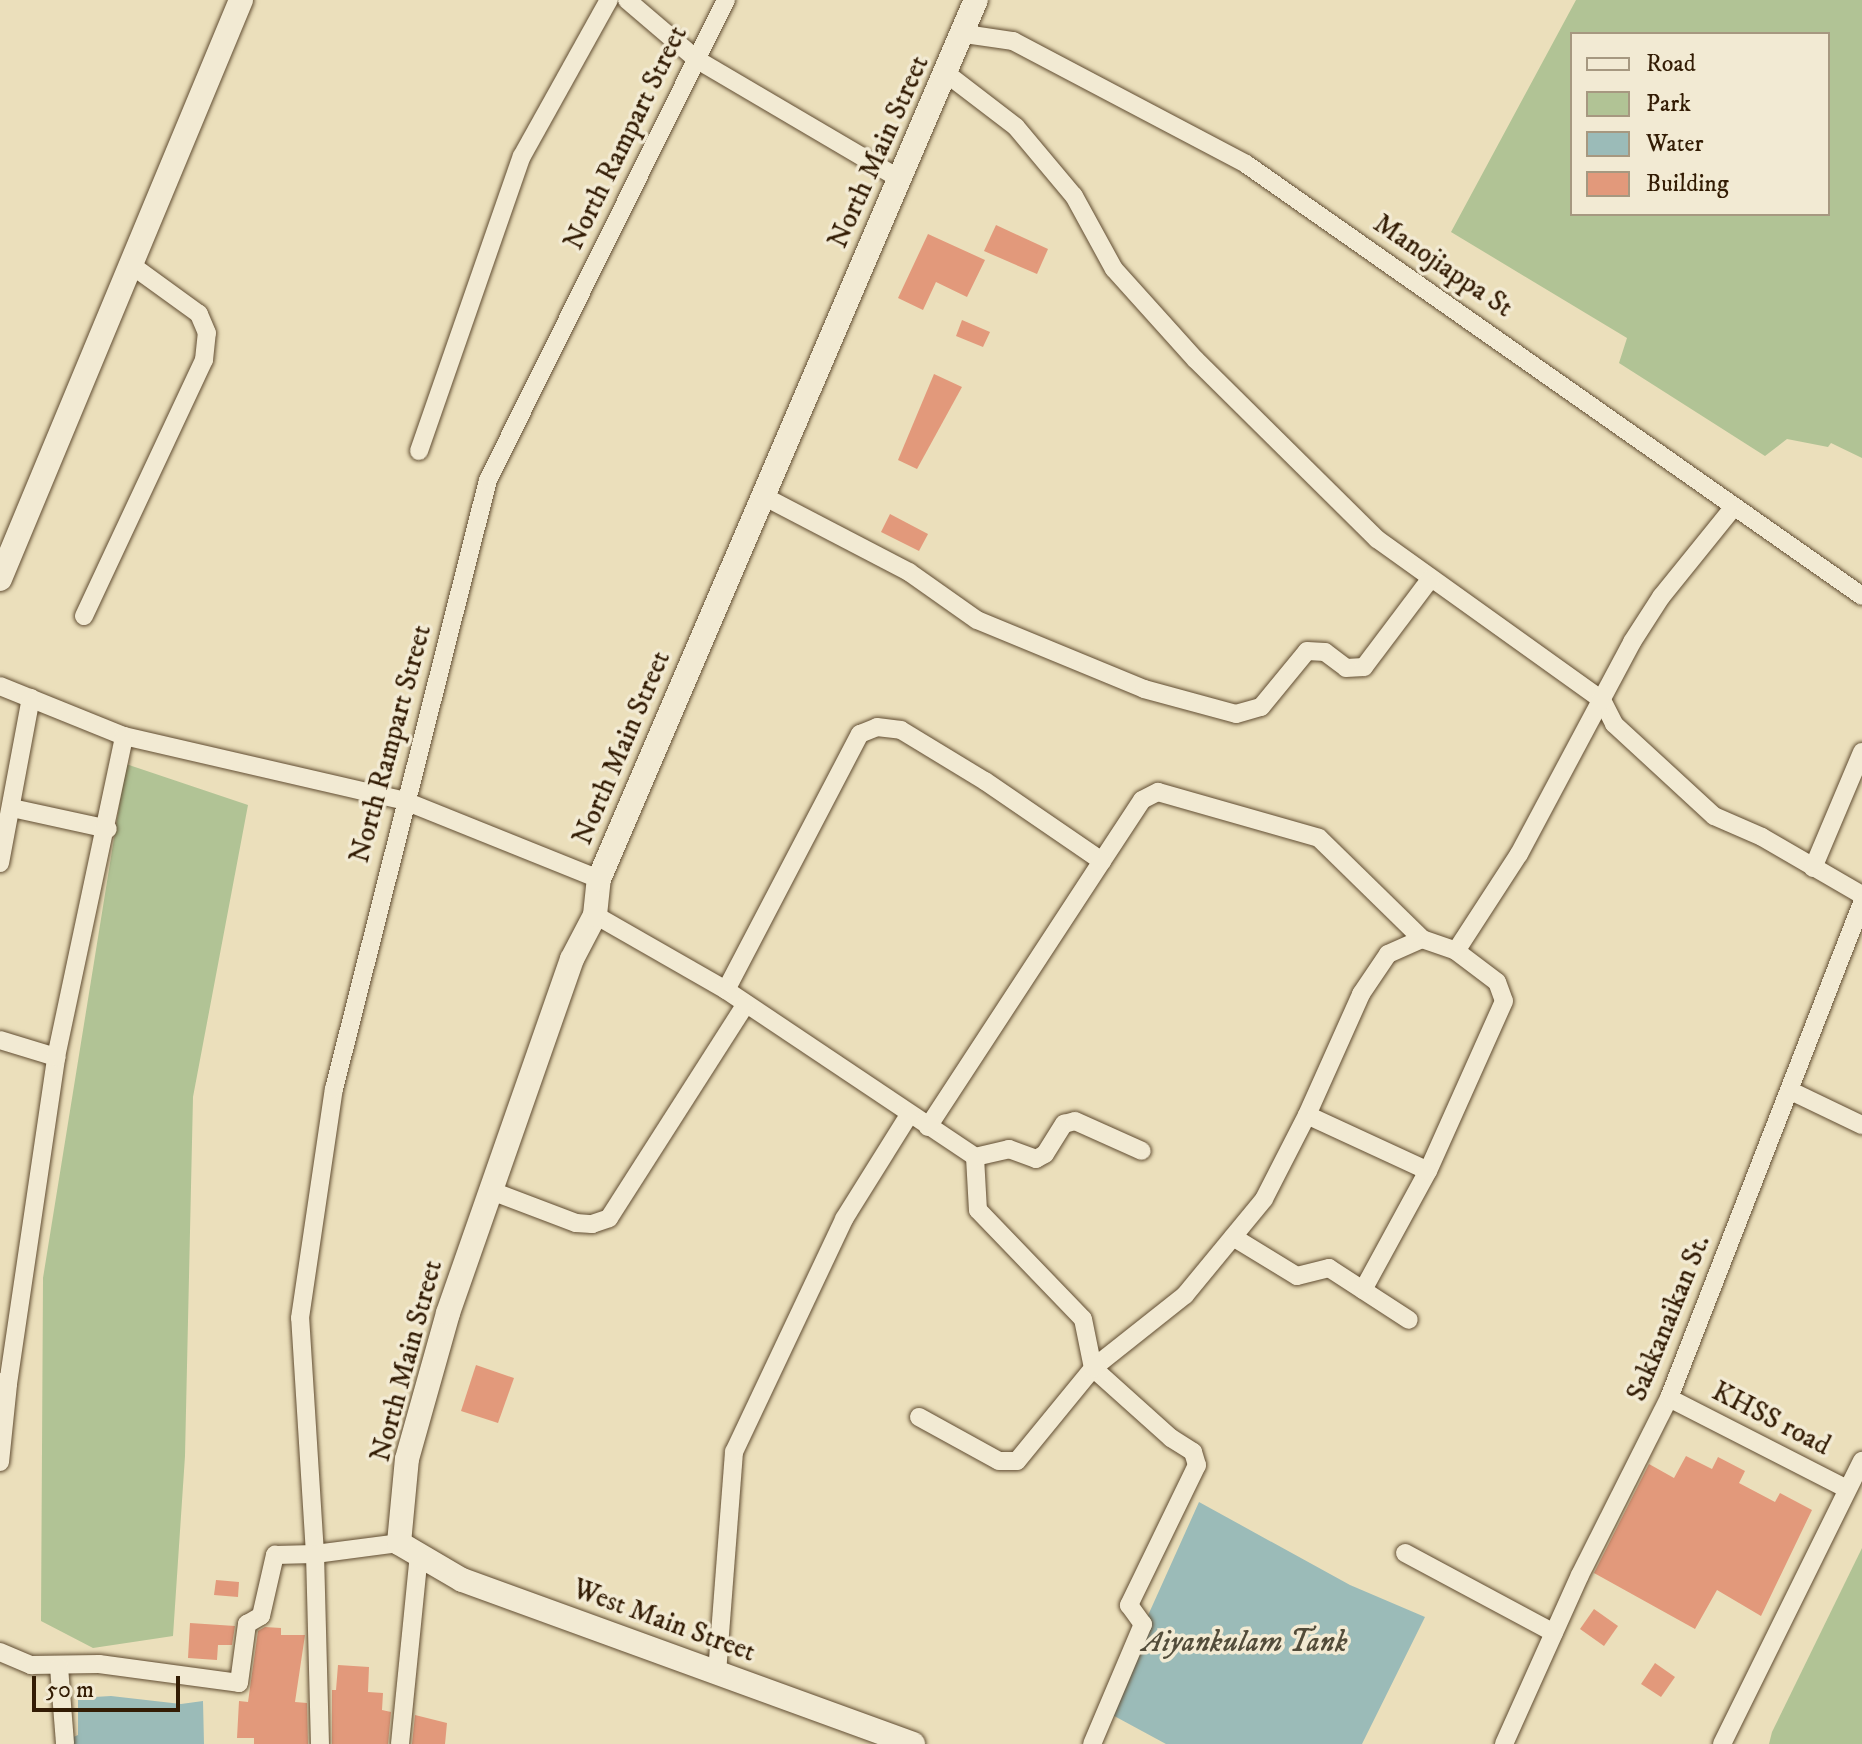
<!DOCTYPE html>
<html>
<head>
<meta charset="utf-8">
<style>
	body { margin:0 }
	#map { position:relative; width:1862px; height:1744px; overflow:hidden; background:#ebdfbb; font-family:"IM FELL DW Pica",serif }
	div>[style] { position:absolute }
	.green>* { inset:0; background:#b1c395 }
	.water>* { inset:0; background:#9bbbb8 }
	.building>* { inset:0; background:#e2997b }
	.roads { filter:drop-shadow(0 0 2px #614d32) drop-shadow(0 0 2px #614d32) }
	.minor>* { height:18px; margin:-9px; padding:0 9px; transform-origin:9px; border-radius:9px; background:#f2ead3 }
	.tertiary>* { height:24px; margin:-12px; padding:0 12px; transform-origin:12px; border-radius:12px; background:#f2ead3 }
	span { translate:-50% -50%; white-space:nowrap; text-align:center; line-height:1.15; -webkit-text-stroke:7px #f2ead3; paint-order:stroke }
	.street-label { font-size:28px; color:#331c04 }
	.water-label { font-size:30px; color:#524c3a; font-style:italic }
	.legend { position:absolute; left:1570px; top:32px; width:260px; height:184px; box-sizing:border-box; background:#f2ead3; border:2px solid #a69880; margin:0; padding:10px 14px; list-style:none; font-size:24px; color:#331c04 }
	.legend li { display:flex; align-items:center; gap:16px; height:40px }
	.legend b { width:40px; border:2px solid #a69880 }
	.scale { position:absolute; left:32px; top:1676px; width:148px; height:36px; box-sizing:border-box; border:4px solid #331c04; border-top:0; padding-left:10px; font-size:24px; line-height:28px; white-space:nowrap; color:#331c04; -webkit-text-stroke:6px #f2ead3; paint-order:stroke }
</style>
</head>
<body>
<div id="map">
	<div class="green">
		<i style="clip-path:polygon(evenodd,1576px 0,1862px 0,1862px 458px,1831px 443px,1828px 447px,1787px 439px,1765px 456px,1619px 363px,1627px 338px,1451px 232px,1576px 0,1828px 34px,1828px 214px,1572px 214px,1572px 34px,1828px 34px)"></i>
		<i style="clip-path:polygon(126px 764px,248px 805px,193px 1097px,185px 1456px,173px 1636px,93px 1648px,41px 1621px,43px 1278px)"></i>
		<i style="clip-path:polygon(1862px 1548px,1862px 1744px,1769px 1744px,1772px 1732px)"></i>
	</div>
	<div class="water">
		<i style="clip-path:polygon(1199px 1502px,1350px 1585px,1425px 1617px,1362px 1744px,1166px 1744px,1105px 1711px)"></i>
		<i style="clip-path:polygon(111px 1696px,181px 1704px,203px 1701px,204px 1744px,72px 1744px,71px 1738px,78px 1735px,78px 1698px)"></i>
	</div>
	<div class="building">
		<i style="clip-path:polygon(996px 225px,1048px 249px,1037px 274px,984px 251px)"></i>
		<i style="clip-path:polygon(928px 234px,985px 260px,967px 297px,936px 282px,923px 310px,898px 298px)"></i>
		<i style="clip-path:polygon(962px 320px,990px 332px,983px 347px,956px 336px)"></i>
		<i style="clip-path:polygon(934px 374px,962px 387px,917px 469px,898px 460px)"></i>
		<i style="clip-path:polygon(890px 514px,928px 534px,919px 551px,881px 532px)"></i>
		<i style="clip-path:polygon(476px 1365px,514px 1378px,498px 1423px,461px 1411px)"></i>
		<i style="clip-path:polygon(1686px 1456px,1712px 1469px,1718px 1457px,1745px 1471px,1739px 1483px,1775px 1502px,1780px 1493px,1812px 1510px,1761px 1616px,1717px 1590px,1695px 1629px,1594px 1573px,1649px 1464px,1674px 1478px)"></i>
		<i style="clip-path:polygon(216px 1580px,239px 1582px,238px 1597px,214px 1595px)"></i>
		<i style="clip-path:polygon(1594px 1609px,1618px 1626px,1604px 1646px,1580px 1629px)"></i>
		<i style="clip-path:polygon(190px 1623px,235px 1626px,232px 1645px,218px 1645px,217px 1660px,188px 1658px)"></i>
		<i style="clip-path:polygon(265px 1627px,281px 1628px,281px 1635px,305px 1635px,295px 1702px,307px 1703px,308px 1744px,254px 1744px,254px 1738px,237px 1738px,239px 1701px,248px 1702px,258px 1631px)"></i>
		<i style="clip-path:polygon(1655px 1663px,1675px 1677px,1661px 1697px,1641px 1684px)"></i>
		<i style="clip-path:polygon(338px 1665px,369px 1667px,368px 1692px,383px 1693px,382px 1710px,391px 1712px,388px 1744px,332px 1744px,332px 1690px,336px 1690px)"></i>
		<i style="clip-path:polygon(415px 1715px,447px 1723px,445px 1744px,412px 1744px)"></i>
	</div>
	<div class="roads">
		<div class="minor">
			<i style="left:627px;top:0;width:91px;rotate:40.5deg"></i>
			<i style="left:696px;top:59px;width:237px;rotate:30.5deg"></i>
			<i style="left:965px;top:34px;width:49px;rotate:8.3deg"></i>
			<i style="left:1013px;top:41px;width:263px;rotate:27.8deg"></i>
			<i style="left:1246px;top:164px;width:752px;rotate:35.04deg"></i>
			<i style="left:947px;top:74px;width:87px;rotate:37.5deg"></i>
			<i style="left:1016px;top:127px;width:90px;rotate:50deg"></i>
			<i style="left:1074px;top:196px;width:83px;rotate:61.3deg"></i>
			<i style="left:1114px;top:269px;width:122px;rotate:48deg"></i>
			<i style="left:1196px;top:360px;width:255px;rotate:44.7deg"></i>
			<i style="left:1377px;top:539px;width:277px;rotate:35.6deg"></i>
			<i style="left:1602px;top:700px;width:27px;rotate:63deg"></i>
			<i style="left:1614px;top:724px;width:136px;rotate:42.6deg"></i>
			<i style="left:1714px;top:816px;width:52px;rotate:23.6deg"></i>
			<i style="left:1762px;top:837px;width:116px;rotate:30.1deg"></i>
			<i style="left:419px;top:451px;width:312px;rotate:-70.8deg"></i>
			<i style="left:522px;top:156px;width:179px;rotate:-60.9deg"></i>
			<i style="left:761px;top:495px;width:167px;rotate:27.5deg"></i>
			<i style="left:909px;top:572px;width:83px;rotate:35.2deg"></i>
			<i style="left:977px;top:620px;width:181px;rotate:22.4deg"></i>
			<i style="left:1144px;top:689px;width:95px;rotate:15.2deg"></i>
			<i style="left:1236px;top:714px;width:26px;rotate:-16deg"></i>
			<i style="left:1261px;top:707px;width:72px;rotate:-50.6deg"></i>
			<i style="left:1307px;top:651px;width:18px;rotate:3deg"></i>
			<i style="left:1325px;top:652px;width:26px;rotate:37deg"></i>
			<i style="left:1346px;top:668px;width:18px;rotate:-3deg"></i>
			<i style="left:1364px;top:667px;width:111px;rotate:-53deg"></i>
			<i style="left:84px;top:616px;width:283px;rotate:-64.9deg"></i>
			<i style="left:204px;top:360px;width:27px;rotate:-84deg"></i>
			<i style="left:207px;top:333px;width:21px;rotate:-113deg"></i>
			<i style="left:199px;top:314px;width:85px;rotate:-144.1deg"></i>
			<i style="left:0;top:686px;width:134px;rotate:22deg"></i>
			<i style="left:124px;top:736px;width:288px;rotate:13deg"></i>
			<i style="left:405px;top:801px;width:209px;rotate:21.9deg"></i>
			<i style="left:12px;top:808px;width:98px;rotate:12.3deg"></i>
			<i style="left:1102px;top:861px;width:73px;rotate:-56.7deg"></i>
			<i style="left:1142px;top:800px;width:18px;rotate:-27deg"></i>
			<i style="left:1158px;top:792px;width:167px;rotate:15.9deg"></i>
			<i style="left:1319px;top:838px;width:144px;rotate:44.4deg"></i>
			<i style="left:0;top:863px;width:168px;rotate:-79.4deg"></i>
			<i style="left:1813px;top:868px;width:126px;rotate:-67.1deg"></i>
			<i style="left:595px;top:915px;width:151px;rotate:29.8deg"></i>
			<i style="left:726px;top:990px;width:300px;rotate:33.8deg"></i>
			<i style="left:975px;top:1157px;width:53px;rotate:86.8deg"></i>
			<i style="left:978px;top:1210px;width:151px;rotate:46.1deg"></i>
			<i style="left:1083px;top:1319px;width:50px;rotate:78.5deg"></i>
			<i style="left:1093px;top:1368px;width:105px;rotate:41.9deg"></i>
			<i style="left:1171px;top:1438px;width:26px;rotate:32deg"></i>
			<i style="left:1193px;top:1452px;width:14px;rotate:73deg"></i>
			<i style="left:1197px;top:1465px;width:156px;rotate:115.9deg"></i>
			<i style="left:1129px;top:1605px;width:24px;rotate:54deg"></i>
			<i style="left:1143px;top:1624px;width:130px;rotate:113deg"></i>
			<i style="left:726px;top:990px;width:289px;rotate:-62.4deg"></i>
			<i style="left:860px;top:734px;width:18px;rotate:-22deg"></i>
			<i style="left:877px;top:727px;width:24px;rotate:7deg"></i>
			<i style="left:901px;top:730px;width:98px;rotate:31.3deg"></i>
			<i style="left:985px;top:781px;width:142px;rotate:34.4deg"></i>
			<i style="left:1102px;top:861px;width:318px;rotate:123.2deg"></i>
			<i style="left:0;top:1040px;width:59px;rotate:16.9deg"></i>
			<i style="left:1791px;top:1091px;width:79px;rotate:25.6deg"></i>
			<i style="left:1307px;top:1115px;width:133px;rotate:-65.9deg"></i>
			<i style="left:1361px;top:994px;width:48px;rotate:-56deg"></i>
			<i style="left:1388px;top:954px;width:37px;rotate:-24deg"></i>
			<i style="left:1422px;top:939px;width:36px;rotate:19deg"></i>
			<i style="left:975px;top:1157px;width:35px;rotate:-13deg"></i>
			<i style="left:1009px;top:1149px;width:29px;rotate:20deg"></i>
			<i style="left:1036px;top:1159px;width:10px;rotate:-29deg"></i>
			<i style="left:1045px;top:1154px;width:36px;rotate:-58deg"></i>
			<i style="left:1064px;top:1124px;width:11px;rotate:-15deg"></i>
			<i style="left:1075px;top:1121px;width:73px;rotate:24.1deg"></i>
			<i style="left:489px;top:1190px;width:93px;rotate:20.8deg"></i>
			<i style="left:576px;top:1223px;width:16px;rotate:4deg"></i>
			<i style="left:592px;top:1224px;width:18px;rotate:-19deg"></i>
			<i style="left:609px;top:1218px;width:254px;rotate:-57.4deg"></i>
			<i style="left:1233px;top:1237px;width:75px;rotate:31.4deg"></i>
			<i style="left:1297px;top:1276px;width:33px;rotate:-14deg"></i>
			<i style="left:1329px;top:1268px;width:95px;rotate:33deg"></i>
			<i style="left:1363px;top:1290px;width:136px;rotate:-61.4deg"></i>
			<i style="left:0;top:1382px;width:8px;rotate:14deg"></i>
			<i style="left:8px;top:1384px;width:331px;rotate:-81.6deg"></i>
			<i style="left:56px;top:1057px;width:328px;rotate:-78deg"></i>
			<i style="left:1669px;top:1398px;width:200px;rotate:27.1deg"></i>
			<i style="left:919px;top:1417px;width:91px;rotate:28.8deg"></i>
			<i style="left:999px;top:1461px;width:18px"></i>
			<i style="left:1017px;top:1461px;width:120px;rotate:-50.7deg"></i>
			<i style="left:1093px;top:1368px;width:117px;rotate:-38.4deg"></i>
			<i style="left:1185px;top:1295px;width:124px;rotate:-50.5deg"></i>
			<i style="left:1264px;top:1199px;width:94px;rotate:-62.9deg"></i>
			<i style="left:1307px;top:1115px;width:133px;rotate:24.8deg"></i>
			<i style="left:1428px;top:1171px;width:186px;rotate:-65.9deg"></i>
			<i style="left:1504px;top:1001px;width:20px;rotate:-110deg"></i>
			<i style="left:1497px;top:982px;width:51px;rotate:-142.9deg"></i>
			<i style="left:1456px;top:951px;width:116px;rotate:-57deg"></i>
			<i style="left:1519px;top:854px;width:240px;rotate:-61.9deg"></i>
			<i style="left:1632px;top:642px;width:54px;rotate:-57.2deg"></i>
			<i style="left:1661px;top:597px;width:113px;rotate:-51.1deg"></i>
			<i style="left:0;top:1462px;width:78px;rotate:-84.1deg"></i>
			<i style="left:399px;top:1543px;width:85px;rotate:172.5deg"></i>
			<i style="left:315px;top:1554px;width:236px;rotate:-93.6deg"></i>
			<i style="left:300px;top:1318px;width:232px;rotate:-81.6deg"></i>
			<i style="left:334px;top:1089px;width:628px;rotate:-75.81deg"></i>
			<i style="left:488px;top:480px;width:536px;rotate:-63.63deg"></i>
			<i style="left:1405px;top:1553px;width:169px;rotate:28.2deg"></i>
			<i style="left:0;top:1652px;width:34px;rotate:23deg"></i>
			<i style="left:31px;top:1665px;width:68px;rotate:-0.8deg"></i>
			<i style="left:99px;top:1664px;width:141px;rotate:7.7deg"></i>
			<i style="left:239px;top:1683px;width:60px;rotate:-82.3deg"></i>
			<i style="left:247px;top:1624px;width:16px;rotate:-30deg"></i>
			<i style="left:261px;top:1616px;width:63px;rotate:-77.1deg"></i>
			<i style="left:275px;top:1555px;width:40px;rotate:-1.4deg"></i>
			<i style="left:315px;top:1554px;width:190px;rotate:88.5deg"></i>
			<i style="left:59px;top:1667px;width:77px;rotate:85.5deg"></i>
			<i style="left:717px;top:1673px;width:222px;rotate:-85.6deg"></i>
			<i style="left:734px;top:1452px;width:258px;rotate:-64.7deg"></i>
			<i style="left:844px;top:1219px;width:123px;rotate:-58deg"></i>
			<i style="left:400px;top:1744px;width:190px;rotate:-84.3deg"></i>
			<i style="left:1504px;top:1744px;width:185px;rotate:-65.8deg"></i>
			<i style="left:1580px;top:1575px;width:198px;rotate:-63.3deg"></i>
			<i style="left:1669px;top:1398px;width:531px;rotate:-68.7deg"></i>
			<i style="left:1722px;top:1744px;width:316px;rotate:-63.7deg"></i>
		</div>
		<div class="tertiary">
			<i style="left:0;top:579px;width:627px;rotate:-67.4deg"></i>
			<i style="left:913px;top:1744px;width:480px;rotate:-160deg"></i>
			<i style="left:462px;top:1580px;width:73px;rotate:-149.6deg"></i>
			<i style="left:399px;top:1543px;width:84px;rotate:-84.6deg"></i>
			<i style="left:407px;top:1459px;width:152px;rotate:-74.3deg"></i>
			<i style="left:448px;top:1313px;width:375px;rotate:-70.7deg"></i>
			<i style="left:572px;top:959px;width:50px;rotate:-62.4deg"></i>
			<i style="left:595px;top:915px;width:36px;rotate:-84deg"></i>
			<i style="left:599px;top:879px;width:956px;rotate:-66.79deg"></i>
		</div>
	</div>
	<div class="street-label">
		<span style="left:626px;top:138px;rotate:-64deg">North Rampart Street</span>
		<span style="left:879px;top:152px;rotate:-66deg">North Main Street</span>
		<span style="left:1443px;top:266px;rotate:34deg">Manojiappa St</span>
		<span style="left:391px;top:744px;rotate:-75deg">North Rampart Street</span>
		<span style="left:622px;top:748px;rotate:-67deg">North Main Street</span>
		<span style="left:1669px;top:1318px;rotate:-68deg">Sakkanaikan St.</span>
		<span style="left:407px;top:1361px;rotate:-75deg">North Main Street</span>
		<span style="left:1771px;top:1419px;rotate:27deg">KHSS road</span>
		<span style="left:664px;top:1621px;rotate:20deg">West Main Street</span>
	</div>
	<div class="water-label">
		<span style="left:1245px;top:1643px">Aiyankulam Tank</span>
	</div>
	<ul class="legend">
	<li><b style="height:10px;background:#f2ead3"></b>Road</li>
	<li><b style="height:22px;background:#b1c395"></b>Park</li>
	<li><b style="height:22px;background:#9bbbb8"></b>Water</li>
	<li><b style="height:22px;background:#e2997b"></b>Building</li>
	</ul>
	<div class="scale">50 m</div>
</div>
</body>
</html>
